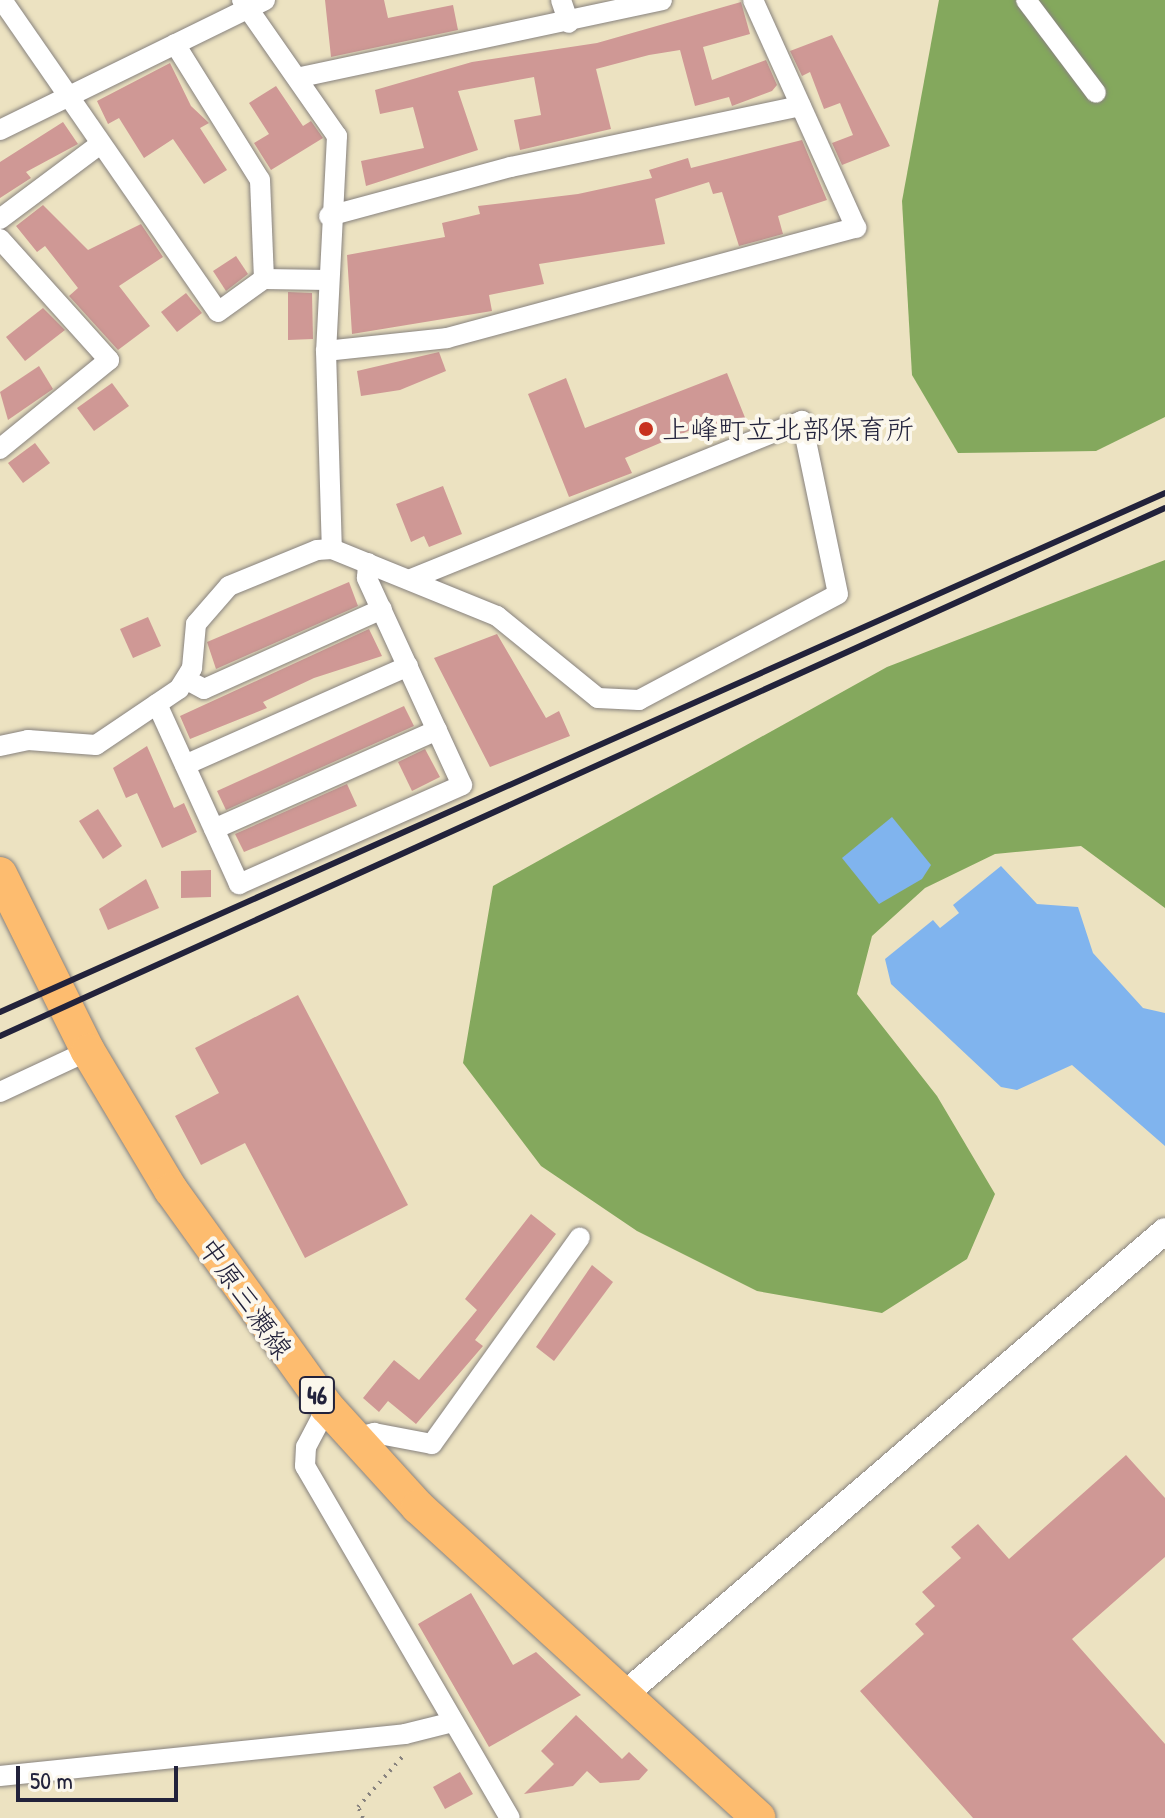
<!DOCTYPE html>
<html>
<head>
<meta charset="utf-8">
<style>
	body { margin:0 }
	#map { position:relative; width:1165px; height:1818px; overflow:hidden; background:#ece2c1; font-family:"Patrick Hand","Klee One",sans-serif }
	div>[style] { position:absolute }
	.forest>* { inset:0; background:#84a85d }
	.water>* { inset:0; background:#80b4ee }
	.building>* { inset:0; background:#cf9895 }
	.path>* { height:4px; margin-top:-2px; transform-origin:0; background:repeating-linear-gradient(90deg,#87827e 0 2px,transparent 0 8px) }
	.roads { filter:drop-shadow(0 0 2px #87827e) drop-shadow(0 0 2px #87827e) }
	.minor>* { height:20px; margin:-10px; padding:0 10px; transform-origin:10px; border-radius:10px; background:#fff }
	.tertiary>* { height:26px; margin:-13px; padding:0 13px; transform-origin:13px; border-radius:13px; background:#fff }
	.primary>* { height:34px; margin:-17px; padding:0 17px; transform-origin:17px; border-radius:17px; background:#fdbc6f }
	.rail>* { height:6px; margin:-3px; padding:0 3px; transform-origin:3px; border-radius:3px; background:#22223b }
	.dots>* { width:22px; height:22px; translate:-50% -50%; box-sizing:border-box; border:4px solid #fbf7ec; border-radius:50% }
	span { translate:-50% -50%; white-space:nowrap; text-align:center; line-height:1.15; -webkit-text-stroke:8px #fbf7ec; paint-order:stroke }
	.shield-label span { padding:2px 6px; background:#fbf7ec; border:2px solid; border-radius:6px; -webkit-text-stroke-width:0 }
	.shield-label { font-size:26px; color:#22223b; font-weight:700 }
	.poi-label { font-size:28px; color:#22223b }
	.left { translate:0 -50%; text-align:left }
	.street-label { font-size:28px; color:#22223b }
	.scale { position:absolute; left:16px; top:1766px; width:162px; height:36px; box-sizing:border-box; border:4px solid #22223b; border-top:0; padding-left:10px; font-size:24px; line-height:28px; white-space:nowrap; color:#22223b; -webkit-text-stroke:6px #fbf7ec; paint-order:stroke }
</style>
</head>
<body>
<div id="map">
	<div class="forest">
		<i style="clip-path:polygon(939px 0,1165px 0,1165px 417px,1096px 451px,958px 453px,912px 375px,902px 201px)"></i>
		<i style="clip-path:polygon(1165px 560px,1165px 908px,1081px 846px,995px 854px,925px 888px,872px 936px,857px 994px,937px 1096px,995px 1194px,967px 1259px,882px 1313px,757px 1291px,637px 1231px,541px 1166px,463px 1063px,493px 886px,887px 667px)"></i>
	</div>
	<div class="water">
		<i style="clip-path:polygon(892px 817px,931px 865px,922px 879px,879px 904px,842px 858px)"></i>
		<i style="clip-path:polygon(1001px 866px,1037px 904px,1078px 907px,1093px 953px,1143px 1008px,1165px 1013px,1165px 1146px,1072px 1065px,1017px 1090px,1001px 1087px,891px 984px,885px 959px,933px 920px,940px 928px,959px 913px,953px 905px)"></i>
	</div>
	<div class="building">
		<i style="clip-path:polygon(325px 0,384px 0,388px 18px,453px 5px,458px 30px,331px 57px)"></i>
		<i style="clip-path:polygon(741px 2px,750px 34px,703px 47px,712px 80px,766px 60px,777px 85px,772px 91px,732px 106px,729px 97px,695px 106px,680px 50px,649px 55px,596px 69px,611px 129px,520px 150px,514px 120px,541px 115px,534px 77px,458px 91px,478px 150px,366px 186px,361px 161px,424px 148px,413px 107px,380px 114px,375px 90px,472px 62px,597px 43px)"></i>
		<i style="clip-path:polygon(832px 35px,890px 146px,842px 165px,832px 143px,853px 135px,840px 103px,824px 109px,810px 72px,802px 76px,790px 51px)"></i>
		<i style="clip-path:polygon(170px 63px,191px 106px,209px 123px,200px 128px,227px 170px,204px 184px,173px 139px,144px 158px,119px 118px,108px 124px,97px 101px)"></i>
		<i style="clip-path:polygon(276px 86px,303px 126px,311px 121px,323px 138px,271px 170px,254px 143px,269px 134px,249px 103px)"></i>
		<i style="clip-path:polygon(63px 122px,78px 144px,26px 172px,31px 178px,0 198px,0 162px)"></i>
		<i style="clip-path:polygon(802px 140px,827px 200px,778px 216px,783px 234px,739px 246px,722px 192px,713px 194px,709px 182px,655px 199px,665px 244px,539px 264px,544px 284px,489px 295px,492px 311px,352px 334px,347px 255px,445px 237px,442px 223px,480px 214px,478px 206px,578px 194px,652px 178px,649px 170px,688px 158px,691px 168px)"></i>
		<i style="clip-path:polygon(43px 205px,88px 250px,141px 224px,163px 257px,119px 286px,150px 326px,118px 350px,69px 296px,78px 288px,45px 246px,37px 252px,16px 226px)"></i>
		<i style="clip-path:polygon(236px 256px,248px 274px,226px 291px,213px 271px)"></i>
		<i style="clip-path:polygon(288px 292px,312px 293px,313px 339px,288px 340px)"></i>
		<i style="clip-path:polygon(186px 293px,202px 313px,177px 332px,161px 312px)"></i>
		<i style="clip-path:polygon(43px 308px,65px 330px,25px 361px,6px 337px)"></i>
		<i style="clip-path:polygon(439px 352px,446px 371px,400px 390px,361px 396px,357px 371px)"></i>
		<i style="clip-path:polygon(39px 366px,53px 389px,8px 420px,0 392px)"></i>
		<i style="clip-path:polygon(727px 373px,748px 425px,715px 440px,707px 423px,625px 458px,632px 473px,569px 497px,528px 394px,566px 378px,585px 428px)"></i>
		<i style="clip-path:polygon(112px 383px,129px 406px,94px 431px,77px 408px)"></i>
		<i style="clip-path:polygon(35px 443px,50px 463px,23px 483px,8px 463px)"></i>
		<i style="clip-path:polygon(443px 486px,462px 534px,429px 547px,424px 536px,411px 542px,396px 504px)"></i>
		<i style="clip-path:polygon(349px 582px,358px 606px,216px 669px,207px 642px)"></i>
		<i style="clip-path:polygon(148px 617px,161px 646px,133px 658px,120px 629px)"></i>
		<i style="clip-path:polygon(369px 629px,382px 656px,314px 678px,263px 702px,267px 708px,190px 739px,180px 716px)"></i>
		<i style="clip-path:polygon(497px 634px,546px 718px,559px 711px,570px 736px,490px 767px,434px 658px)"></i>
		<i style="clip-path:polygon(404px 706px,414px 726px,226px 810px,217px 791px)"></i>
		<i style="clip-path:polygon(147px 746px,174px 808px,184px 803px,197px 832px,162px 848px,137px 793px,126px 798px,113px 768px)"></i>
		<i style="clip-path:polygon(425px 749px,440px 777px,412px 791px,398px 762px)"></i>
		<i style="clip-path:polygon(347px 784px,357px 806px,244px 852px,235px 834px)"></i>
		<i style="clip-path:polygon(98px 809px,122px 846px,103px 859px,79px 821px)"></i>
		<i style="clip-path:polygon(211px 870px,211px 897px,181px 898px,181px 871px)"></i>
		<i style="clip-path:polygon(146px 879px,159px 908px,108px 930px,99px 909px)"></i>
		<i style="clip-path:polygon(298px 995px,408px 1205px,305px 1258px,245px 1143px,201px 1165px,175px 1116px,219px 1093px,195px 1048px)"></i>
		<i style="clip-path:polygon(531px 1214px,556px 1234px,475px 1340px,483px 1346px,416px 1424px,388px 1401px,379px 1412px,363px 1398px,394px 1360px,419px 1380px,477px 1310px,465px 1299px)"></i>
		<i style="clip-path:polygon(592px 1265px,613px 1282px,554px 1361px,536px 1347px)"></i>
		<i style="clip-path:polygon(1126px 1455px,1165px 1498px,1165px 1557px,1072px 1639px,1165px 1744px,1165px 1818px,973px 1818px,860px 1691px,924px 1634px,915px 1624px,935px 1606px,922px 1592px,961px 1558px,951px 1547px,978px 1524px,1009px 1559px)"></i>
		<i style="clip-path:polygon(471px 1593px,513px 1665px,536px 1652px,581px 1695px,489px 1747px,418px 1624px)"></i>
		<i style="clip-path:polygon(576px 1715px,622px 1759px,629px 1752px,648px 1770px,639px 1780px,600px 1783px,587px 1771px,573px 1786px,524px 1794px,554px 1764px,541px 1751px)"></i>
		<i style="clip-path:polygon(460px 1772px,473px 1794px,445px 1809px,433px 1787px)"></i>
	</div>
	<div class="path">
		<i style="left:363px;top:1818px;width:12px;rotate:-114deg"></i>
		<i style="left:358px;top:1807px;width:69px;rotate:-48.5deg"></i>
	</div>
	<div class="roads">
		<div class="minor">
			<i style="left:2px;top:0;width:379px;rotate:55.3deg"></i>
			<i style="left:218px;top:312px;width:57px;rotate:-35.7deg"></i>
			<i style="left:264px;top:279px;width:64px;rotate:0.9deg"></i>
			<i style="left:242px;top:0;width:166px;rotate:55.1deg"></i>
			<i style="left:337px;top:136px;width:215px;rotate:92.9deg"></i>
			<i style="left:326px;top:351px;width:198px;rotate:88.3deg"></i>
			<i style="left:561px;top:0;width:24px;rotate:71deg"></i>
			<i style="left:1026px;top:0;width:116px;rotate:53deg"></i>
			<i style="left:175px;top:44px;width:160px;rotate:58deg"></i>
			<i style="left:260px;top:180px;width:99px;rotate:87.7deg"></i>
			<i style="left:301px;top:77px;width:369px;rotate:-12deg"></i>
			<i style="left:0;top:130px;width:295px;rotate:-26.1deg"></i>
			<i style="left:329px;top:216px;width:188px;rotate:-15.1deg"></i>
			<i style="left:511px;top:167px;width:296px;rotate:-11.9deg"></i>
			<i style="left:0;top:219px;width:124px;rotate:-36.8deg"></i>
			<i style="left:0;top:239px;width:163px;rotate:48deg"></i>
			<i style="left:109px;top:360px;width:141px;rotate:140.8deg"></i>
			<i style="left:326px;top:351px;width:122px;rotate:-6.1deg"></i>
			<i style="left:447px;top:338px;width:424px;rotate:-15.1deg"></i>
			<i style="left:856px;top:228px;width:250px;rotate:-114.3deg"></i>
			<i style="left:187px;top:680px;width:19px;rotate:28deg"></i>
			<i style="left:204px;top:689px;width:195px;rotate:-24.2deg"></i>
			<i style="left:157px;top:704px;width:198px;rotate:65.5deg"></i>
			<i style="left:239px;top:884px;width:244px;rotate:-23.9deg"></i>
			<i style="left:462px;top:785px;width:228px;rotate:-114.7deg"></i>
			<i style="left:367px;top:578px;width:15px;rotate:-86deg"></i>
			<i style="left:0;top:746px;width:29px;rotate:-12deg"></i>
			<i style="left:28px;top:740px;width:68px;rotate:4.2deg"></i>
			<i style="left:96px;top:745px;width:100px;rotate:-34deg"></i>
			<i style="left:179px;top:689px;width:25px;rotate:-58deg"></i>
			<i style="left:192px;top:668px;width:44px;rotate:-84.8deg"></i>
			<i style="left:196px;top:624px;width:50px;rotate:-49deg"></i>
			<i style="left:229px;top:586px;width:95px;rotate:-22.2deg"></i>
			<i style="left:317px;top:550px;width:15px;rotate:-4deg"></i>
			<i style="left:332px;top:549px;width:178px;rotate:22.1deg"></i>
			<i style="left:497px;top:616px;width:130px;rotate:39.1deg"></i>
			<i style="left:598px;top:698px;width:41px;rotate:2.8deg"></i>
			<i style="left:639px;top:700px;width:225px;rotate:-28deg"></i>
			<i style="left:838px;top:594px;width:177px;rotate:-101.8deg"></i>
			<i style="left:802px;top:421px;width:423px;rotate:158deg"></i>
			<i style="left:185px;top:765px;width:244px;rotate:-23.9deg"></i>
			<i style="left:214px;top:829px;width:244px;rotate:-23.9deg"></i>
			<i style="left:0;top:1092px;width:97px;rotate:-25deg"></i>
			<i style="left:327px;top:1407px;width:45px;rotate:117.7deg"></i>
			<i style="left:306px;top:1447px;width:19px;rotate:93deg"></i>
			<i style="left:305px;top:1466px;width:407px;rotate:59.8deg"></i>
			<i style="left:355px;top:1438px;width:20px;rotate:-15deg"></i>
			<i style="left:374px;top:1433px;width:59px;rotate:10.7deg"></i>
			<i style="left:432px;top:1444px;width:254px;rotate:-54.4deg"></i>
			<i style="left:0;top:1776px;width:407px;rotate:-5.9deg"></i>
			<i style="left:405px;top:1734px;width:49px;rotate:-14deg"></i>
		</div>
		<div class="tertiary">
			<i style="left:625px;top:1694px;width:711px;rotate:-40.61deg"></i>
		</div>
		<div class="primary">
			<i style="left:0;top:874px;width:198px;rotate:63.6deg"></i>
			<i style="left:88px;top:1051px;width:162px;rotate:59.2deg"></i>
			<i style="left:171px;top:1190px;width:267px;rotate:54.3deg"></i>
			<i style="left:327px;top:1407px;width:135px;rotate:47.7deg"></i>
			<i style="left:418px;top:1507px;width:461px;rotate:42.4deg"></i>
		</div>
	</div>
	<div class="rail">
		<i style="left:0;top:1012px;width:1275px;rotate:-24.01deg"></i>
		<i style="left:0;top:1036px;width:1279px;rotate:-24.38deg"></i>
	</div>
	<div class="dots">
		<i style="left:646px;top:429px;background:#c8321e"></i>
	</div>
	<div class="shield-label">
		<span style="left:317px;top:1395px">46</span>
	</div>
	<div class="poi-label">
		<span class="left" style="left:662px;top:429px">上峰町立北部保育所</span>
	</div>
	<div class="street-label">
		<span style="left:246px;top:1298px;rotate:55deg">中原三瀬線</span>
	</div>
	<div class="scale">50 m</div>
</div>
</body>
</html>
